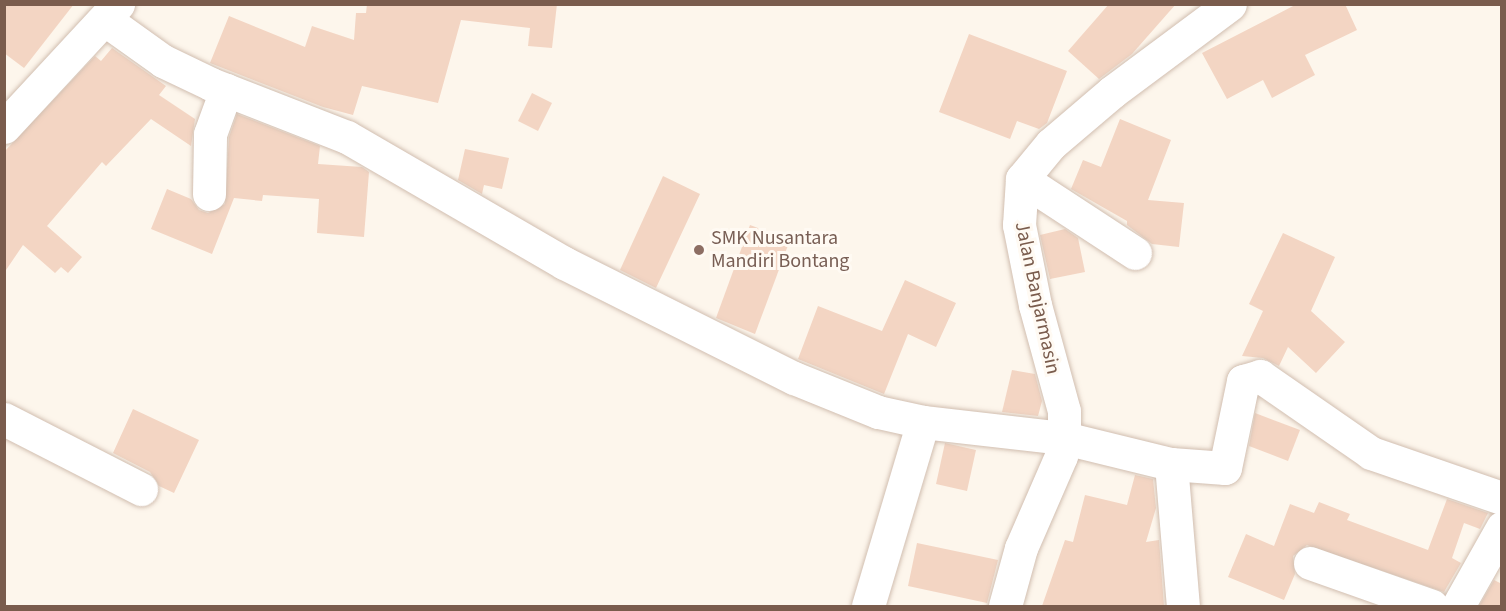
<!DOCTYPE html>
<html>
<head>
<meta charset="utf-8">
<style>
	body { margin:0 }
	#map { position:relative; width:1506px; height:611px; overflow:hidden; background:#fdf6ec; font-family:"Source Sans 3",sans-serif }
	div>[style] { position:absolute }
	.building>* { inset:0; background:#f3d5c3 }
	.roads { filter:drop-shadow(0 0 2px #d1beb0) drop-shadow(0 0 2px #d1beb0) }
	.minor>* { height:33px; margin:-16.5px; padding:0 16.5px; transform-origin:16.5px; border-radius:16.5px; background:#fff }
	.dots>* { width:16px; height:16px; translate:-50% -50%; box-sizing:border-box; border:3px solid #fffaf3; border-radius:50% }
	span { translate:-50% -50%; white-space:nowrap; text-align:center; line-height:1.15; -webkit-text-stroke:6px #fffaf3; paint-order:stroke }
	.education-label { font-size:20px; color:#785e54 }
	.left { translate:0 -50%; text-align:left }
	.street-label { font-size:20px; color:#7a5c4d }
	.frame { position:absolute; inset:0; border:6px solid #7a5c4d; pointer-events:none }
</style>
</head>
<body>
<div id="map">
	<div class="building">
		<i style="clip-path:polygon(4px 4px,74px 4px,24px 68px,4px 53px)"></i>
		<i style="clip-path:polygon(367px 4px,557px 4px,552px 48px,528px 46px,530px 28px,461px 20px,438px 103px,362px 86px,353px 115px,323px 107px,210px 63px,229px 16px,305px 47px,312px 26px,354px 40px,356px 13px,366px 13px)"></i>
		<i style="clip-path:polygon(1109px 4px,1176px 4px,1132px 54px,1099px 79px,1068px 51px)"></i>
		<i style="clip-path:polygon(1297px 4px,1345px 4px,1357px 30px,1305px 55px,1315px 75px,1272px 98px,1263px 80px,1227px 99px,1202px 53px)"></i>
		<i style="clip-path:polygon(969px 34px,1067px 71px,1047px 123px,1039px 129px,1017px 121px,1010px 139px,939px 112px)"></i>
		<i style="clip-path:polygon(112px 48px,166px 86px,159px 95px,195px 119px,191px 146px,151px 119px,106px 166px,102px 162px,47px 226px,82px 257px,68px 273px,61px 267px,55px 273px,23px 245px,4px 273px,4px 152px,95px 56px,101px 61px)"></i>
		<i style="clip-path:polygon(532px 93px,552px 103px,538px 131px,518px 121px)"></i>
		<i style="clip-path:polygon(237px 114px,320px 146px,318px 164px,362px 167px,369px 172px,364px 237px,317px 233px,319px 199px,263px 195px,262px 201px,234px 198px,212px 254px,151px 229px,167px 189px,191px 199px,199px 210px,208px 213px,225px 204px,229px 137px)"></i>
		<i style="clip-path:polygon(1120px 119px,1171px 140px,1148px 200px,1184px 203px,1179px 247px,1152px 244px,1127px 225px,1127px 221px,1071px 189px,1083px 160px,1101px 167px)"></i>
		<i style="clip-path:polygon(465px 149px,509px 158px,502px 189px,484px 185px,482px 194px,458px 180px)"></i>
		<i style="clip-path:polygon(663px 176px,700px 194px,656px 288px,620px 270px)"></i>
		<i style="clip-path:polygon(750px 225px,790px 240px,755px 334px,716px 318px)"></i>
		<i style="clip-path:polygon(1065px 229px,1078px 238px,1085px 272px,1050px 279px,1040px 235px)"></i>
		<i style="clip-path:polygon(1283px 233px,1335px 257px,1311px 311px,1345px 342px,1316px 373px,1288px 347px,1279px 366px,1263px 358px,1242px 356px,1263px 311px,1249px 304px)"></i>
		<i style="clip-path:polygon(905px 280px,956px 303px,936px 347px,908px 334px,884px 394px,798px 359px,818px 306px,882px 331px)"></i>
		<i style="clip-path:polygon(1012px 370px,1035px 374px,1042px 401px,1038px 416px,1002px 412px)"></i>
		<i style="clip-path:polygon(133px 409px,199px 440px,174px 493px,159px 486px,150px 472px,113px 453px)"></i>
		<i style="clip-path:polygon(1255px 413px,1300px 430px,1288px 461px,1249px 446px)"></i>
		<i style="clip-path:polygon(945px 443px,976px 450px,967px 491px,936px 484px)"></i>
		<i style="clip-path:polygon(1135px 475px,1153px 479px,1156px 508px,1146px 542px,1159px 540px,1164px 606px,1042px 606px,1065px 540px,1073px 542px,1085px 495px,1127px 505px)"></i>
		<i style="clip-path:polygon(1447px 499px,1488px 513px,1480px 529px,1464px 523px,1452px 558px,1461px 563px,1444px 592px,1307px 545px,1293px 556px,1295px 574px,1284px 600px,1228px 577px,1246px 534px,1274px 546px,1290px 504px,1314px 513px,1319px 502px,1350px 514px,1347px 520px,1428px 550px)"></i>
		<i style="clip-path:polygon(917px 543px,998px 560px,987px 603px,908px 586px)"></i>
		<i style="clip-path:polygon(1494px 580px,1502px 584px,1502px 606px,1479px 606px)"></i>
	</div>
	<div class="roads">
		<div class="minor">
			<i style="left:107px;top:21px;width:69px;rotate:35.5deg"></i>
			<i style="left:163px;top:61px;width:53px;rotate:25.6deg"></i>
			<i style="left:211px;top:84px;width:146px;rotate:21.3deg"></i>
			<i style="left:347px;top:137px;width:251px;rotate:30.1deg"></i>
			<i style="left:564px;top:263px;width:257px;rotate:26.6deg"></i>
			<i style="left:794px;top:378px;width:91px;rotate:22deg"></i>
			<i style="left:878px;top:412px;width:46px;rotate:12.5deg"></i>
			<i style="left:923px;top:422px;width:142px;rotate:6.5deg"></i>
			<i style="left:1064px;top:438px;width:110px;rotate:13.7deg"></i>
			<i style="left:1171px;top:464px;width:143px;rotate:85.2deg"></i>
			<i style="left:4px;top:127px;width:168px;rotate:-47.2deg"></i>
			<i style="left:1022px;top:179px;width:135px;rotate:33.2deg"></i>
			<i style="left:209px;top:194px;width:60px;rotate:-89deg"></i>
			<i style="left:210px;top:134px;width:47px;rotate:-70deg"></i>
			<i style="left:4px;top:419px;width:154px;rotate:27.1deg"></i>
			<i style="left:1171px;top:464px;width:54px;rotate:4.2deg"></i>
			<i style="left:1225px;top:468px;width:89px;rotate:-78.3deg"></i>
			<i style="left:1243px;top:381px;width:18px;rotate:-16deg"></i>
			<i style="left:1260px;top:376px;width:135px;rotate:34.7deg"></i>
			<i style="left:1371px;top:453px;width:139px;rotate:19deg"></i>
			<i style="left:1310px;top:563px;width:129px;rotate:19.4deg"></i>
			<i style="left:868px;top:606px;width:192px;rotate:-73.4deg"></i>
			<i style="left:1005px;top:606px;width:60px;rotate:-74.6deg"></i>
			<i style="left:1021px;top:548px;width:100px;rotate:-66.5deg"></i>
			<i style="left:1061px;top:456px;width:18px;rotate:-81deg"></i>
			<i style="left:1064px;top:438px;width:27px;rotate:-90deg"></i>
			<i style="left:1064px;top:411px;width:110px;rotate:-105.3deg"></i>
			<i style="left:1035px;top:305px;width:82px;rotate:-101.3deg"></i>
			<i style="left:1019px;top:225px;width:46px;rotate:-86.3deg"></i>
			<i style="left:1022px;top:179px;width:45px;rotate:-50.4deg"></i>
			<i style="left:1051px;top:144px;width:80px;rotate:-40.4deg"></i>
			<i style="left:1112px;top:92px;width:147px;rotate:-36.7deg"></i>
			<i style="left:1458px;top:606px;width:90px;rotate:-60.6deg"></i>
		</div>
	</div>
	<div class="dots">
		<i style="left:699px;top:250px;background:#8d6e63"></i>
	</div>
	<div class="education-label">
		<span class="left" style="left:711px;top:250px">SMK Nusantara<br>Mandiri Bontang</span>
	</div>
	<div class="street-label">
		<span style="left:1037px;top:298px;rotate:78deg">Jalan Banjarmasin</span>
	</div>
	<div class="frame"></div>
</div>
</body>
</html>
